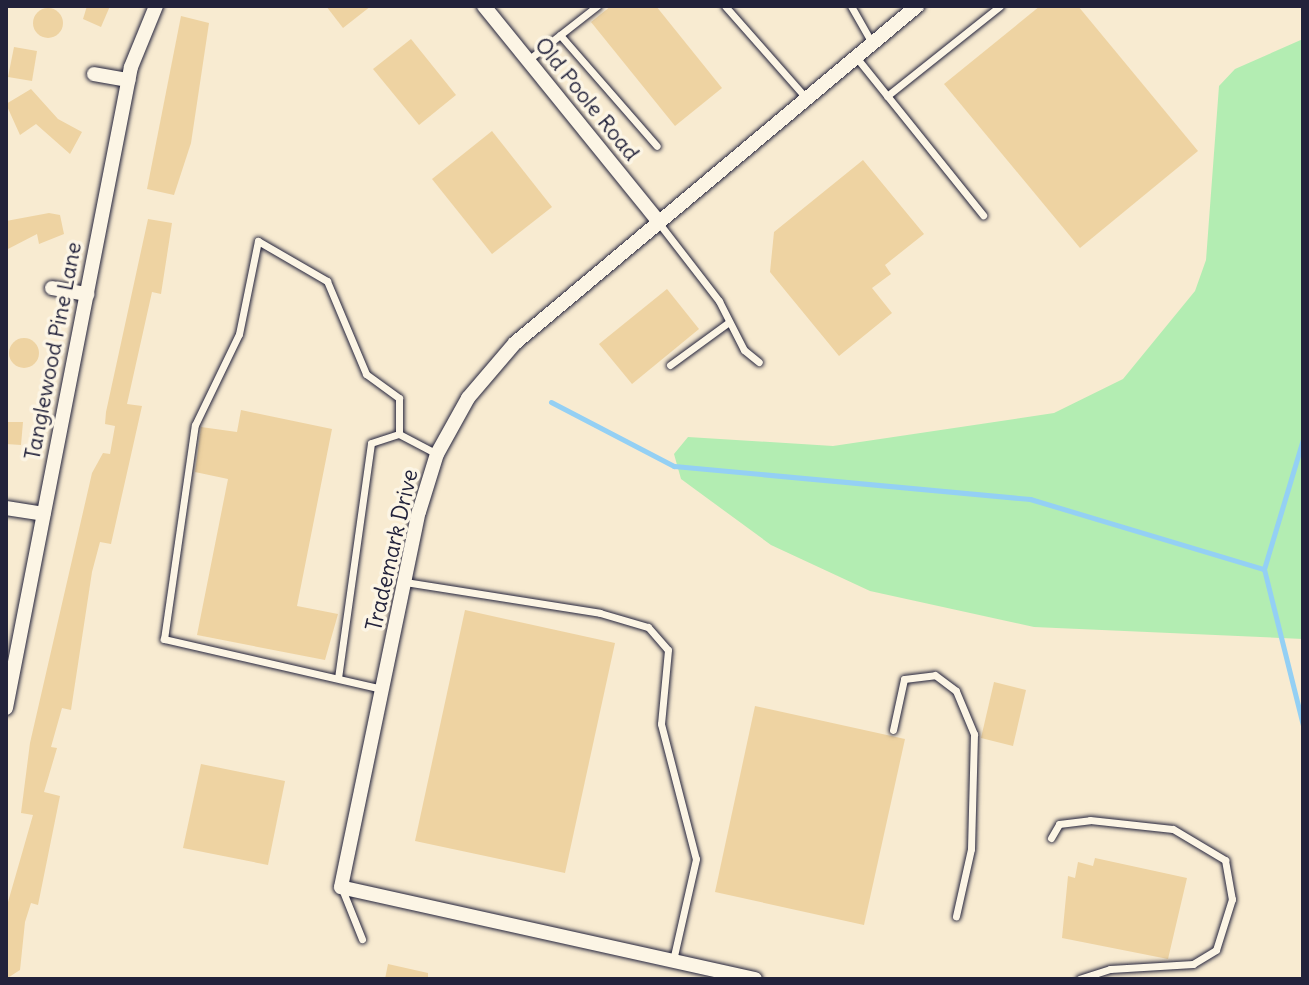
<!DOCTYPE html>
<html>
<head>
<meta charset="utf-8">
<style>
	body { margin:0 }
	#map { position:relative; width:1309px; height:985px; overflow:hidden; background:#f8ebd1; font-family:Delius,sans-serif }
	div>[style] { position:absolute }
	.green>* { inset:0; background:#b3edb2 }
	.stream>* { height:5px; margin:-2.5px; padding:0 2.5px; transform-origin:2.5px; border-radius:2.5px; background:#94d0f4 }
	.building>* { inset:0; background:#eed3a2 }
	.round { border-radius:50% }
	.roads { filter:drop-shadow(0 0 2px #22223b) drop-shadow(0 0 2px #22223b) }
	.lane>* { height:7px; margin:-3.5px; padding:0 3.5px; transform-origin:3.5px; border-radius:3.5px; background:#fcf5e5 }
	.street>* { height:14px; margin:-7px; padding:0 7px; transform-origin:7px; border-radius:7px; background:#fcf5e5 }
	span { translate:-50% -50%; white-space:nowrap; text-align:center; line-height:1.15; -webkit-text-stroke:7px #fcf5e5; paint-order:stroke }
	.street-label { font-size:22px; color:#22223b }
	.frame { position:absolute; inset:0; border:8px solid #22223b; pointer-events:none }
</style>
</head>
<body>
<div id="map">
	<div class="green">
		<i style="clip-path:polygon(1303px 39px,1303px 639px,1034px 627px,870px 591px,771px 545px,681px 479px,674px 454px,688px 437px,833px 446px,1054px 413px,1123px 379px,1195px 291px,1206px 260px,1219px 86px,1235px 69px)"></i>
	</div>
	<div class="stream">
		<i style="left:551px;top:402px;width:139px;rotate:27.5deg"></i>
		<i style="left:674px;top:466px;width:358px;rotate:5.3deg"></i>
		<i style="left:1030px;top:499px;width:244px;rotate:16.7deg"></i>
		<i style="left:1303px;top:439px;width:136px;rotate:106.7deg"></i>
		<i style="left:1264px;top:569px;width:162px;rotate:76deg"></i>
	</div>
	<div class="building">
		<i style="clip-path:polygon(87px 6px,110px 6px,101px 27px,83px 19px)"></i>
		<i style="clip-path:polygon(326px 6px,371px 6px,343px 28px)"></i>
		<i style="clip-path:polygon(611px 6px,656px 6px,722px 88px,675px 126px,591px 22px)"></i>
		<i style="clip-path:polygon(1040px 6px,1078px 6px,1198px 151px,1080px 248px,944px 84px)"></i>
		<i class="round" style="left:33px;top:8px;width:30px;height:30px"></i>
		<i style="clip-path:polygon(181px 16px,209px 23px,191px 143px,174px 195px,147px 189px)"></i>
		<i style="clip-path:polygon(411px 39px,456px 95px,419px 125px,373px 69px)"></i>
		<i style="clip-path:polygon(14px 47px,37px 51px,32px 81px,8px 77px)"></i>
		<i style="clip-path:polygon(31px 89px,58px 119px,82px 132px,70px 154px,36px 124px,20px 135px,6px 104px)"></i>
		<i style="clip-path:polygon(492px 131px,552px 207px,492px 254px,432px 179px)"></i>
		<i style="clip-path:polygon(863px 160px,924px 234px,885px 265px,891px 274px,872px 288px,892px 313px,839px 356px,770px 272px,774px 232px)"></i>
		<i style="clip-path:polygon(49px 213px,60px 215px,64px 234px,39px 244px,37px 234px,6px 250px,6px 221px)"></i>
		<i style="clip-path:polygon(148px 219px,172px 223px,161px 294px,152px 292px,127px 404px,142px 406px,111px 544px,100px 542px,92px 572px,71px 710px,62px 708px,51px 747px,57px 748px,44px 792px,60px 796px,38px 905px,31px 903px,25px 922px,20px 970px,6px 979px,6px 909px,33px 815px,21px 813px,30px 743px,92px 473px,103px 453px,110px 454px,115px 426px,105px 424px,106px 412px)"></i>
		<i style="clip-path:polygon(667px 289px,699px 329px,632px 384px,599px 344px)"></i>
		<i class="round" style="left:9px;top:338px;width:30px;height:30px"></i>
		<i style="clip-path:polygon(241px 410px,332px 429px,297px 606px,338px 614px,325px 660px,197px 635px,228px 479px,195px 472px,201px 427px,237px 432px)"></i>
		<i style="clip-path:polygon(6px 422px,23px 422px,21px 445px,6px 444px)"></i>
		<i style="clip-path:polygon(465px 610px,615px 643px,565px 873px,415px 841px)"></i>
		<i style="clip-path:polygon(994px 682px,1026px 690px,1013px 746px,981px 738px)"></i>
		<i style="clip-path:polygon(755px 706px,905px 739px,864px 925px,715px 892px)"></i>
		<i style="clip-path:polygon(201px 764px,285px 781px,268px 865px,183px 848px)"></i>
		<i style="clip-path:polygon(1095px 858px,1187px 878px,1168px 959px,1062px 938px,1068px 876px,1075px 878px,1078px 862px,1093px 866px)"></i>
		<i style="clip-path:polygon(388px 964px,428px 973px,428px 979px,385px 979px)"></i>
	</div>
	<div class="roads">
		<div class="lane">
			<i style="left:725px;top:6px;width:123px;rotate:48.6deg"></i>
			<i style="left:851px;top:6px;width:43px;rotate:60.4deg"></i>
			<i style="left:560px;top:35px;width:147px;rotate:48.9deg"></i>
			<i style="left:856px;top:57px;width:203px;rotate:51.2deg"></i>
			<i style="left:528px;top:60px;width:88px;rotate:-38deg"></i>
			<i style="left:887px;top:96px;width:144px;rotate:-38.5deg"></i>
			<i style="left:658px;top:222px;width:100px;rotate:52.3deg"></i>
			<i style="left:719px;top:301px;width:55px;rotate:63deg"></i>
			<i style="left:744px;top:350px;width:19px;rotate:39deg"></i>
			<i style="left:670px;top:365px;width:73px;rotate:-36.1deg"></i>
			<i style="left:405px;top:582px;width:197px;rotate:9deg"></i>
			<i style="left:600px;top:613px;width:50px;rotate:16.3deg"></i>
			<i style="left:648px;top:627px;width:30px;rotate:49deg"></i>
			<i style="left:668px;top:650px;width:74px;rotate:95.4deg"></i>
			<i style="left:661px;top:724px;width:139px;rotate:75.5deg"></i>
			<i style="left:696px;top:859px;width:104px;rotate:102.8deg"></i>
			<i style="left:338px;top:678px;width:237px;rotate:-82deg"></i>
			<i style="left:371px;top:443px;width:29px;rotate:-18deg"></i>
			<i style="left:382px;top:689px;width:224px;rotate:-167.1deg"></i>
			<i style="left:164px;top:639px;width:216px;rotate:-81.8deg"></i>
			<i style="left:195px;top:425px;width:101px;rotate:-64.2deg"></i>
			<i style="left:239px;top:334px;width:95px;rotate:-78.5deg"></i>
			<i style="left:258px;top:241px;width:80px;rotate:30.1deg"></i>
			<i style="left:327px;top:281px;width:101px;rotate:67.2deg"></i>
			<i style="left:366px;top:374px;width:41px;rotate:36deg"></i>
			<i style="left:399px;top:398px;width:36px;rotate:90deg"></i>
			<i style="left:399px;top:434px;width:43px;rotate:27.8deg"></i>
			<i style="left:893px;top:730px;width:52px;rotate:-77.8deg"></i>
			<i style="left:904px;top:679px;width:31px;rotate:-7deg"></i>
			<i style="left:935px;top:675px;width:26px;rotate:37deg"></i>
			<i style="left:956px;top:691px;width:47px;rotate:67.3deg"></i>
			<i style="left:974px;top:734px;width:115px;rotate:91.5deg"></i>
			<i style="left:971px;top:849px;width:69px;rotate:102.6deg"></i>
			<i style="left:1051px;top:838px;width:16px;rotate:-60deg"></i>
			<i style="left:1059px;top:824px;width:31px;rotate:-7deg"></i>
			<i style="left:1090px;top:820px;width:83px;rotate:6.2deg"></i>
			<i style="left:1173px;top:829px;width:61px;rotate:30.8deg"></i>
			<i style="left:1225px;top:860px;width:40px;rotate:80deg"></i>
			<i style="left:1232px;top:899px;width:53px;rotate:107.4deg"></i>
			<i style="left:1216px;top:950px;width:27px;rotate:149deg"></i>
			<i style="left:1193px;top:964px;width:83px;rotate:176.6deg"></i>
			<i style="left:1110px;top:969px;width:32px;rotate:162deg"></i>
			<i style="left:342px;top:889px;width:54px;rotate:68.2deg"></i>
		</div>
		<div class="street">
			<i style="left:484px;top:6px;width:275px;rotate:51deg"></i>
			<i style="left:94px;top:74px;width:35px;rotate:10deg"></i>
			<i style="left:52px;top:288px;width:36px;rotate:10deg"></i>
			<i style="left:6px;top:508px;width:38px;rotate:9deg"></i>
			<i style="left:6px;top:708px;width:653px;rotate:-78.97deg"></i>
			<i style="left:131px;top:67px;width:66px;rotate:-67.7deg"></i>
			<i style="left:755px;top:979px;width:424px;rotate:-167.5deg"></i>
			<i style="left:341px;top:887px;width:383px;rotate:-78.3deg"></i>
			<i style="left:419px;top:512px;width:61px;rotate:-72.8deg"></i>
			<i style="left:437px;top:454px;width:64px;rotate:-61deg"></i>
			<i style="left:468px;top:398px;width:72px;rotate:-49.5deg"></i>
			<i style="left:515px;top:343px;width:525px;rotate:-39.97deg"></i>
		</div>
	</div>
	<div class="street-label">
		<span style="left:587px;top:99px;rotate:51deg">Old Poole Road</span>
		<span style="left:53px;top:351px;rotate:-79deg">Tanglewood Pine Lane</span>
		<span style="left:392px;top:550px;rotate:-77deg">Trademark Drive</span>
	</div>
	<div class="frame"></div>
</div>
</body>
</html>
